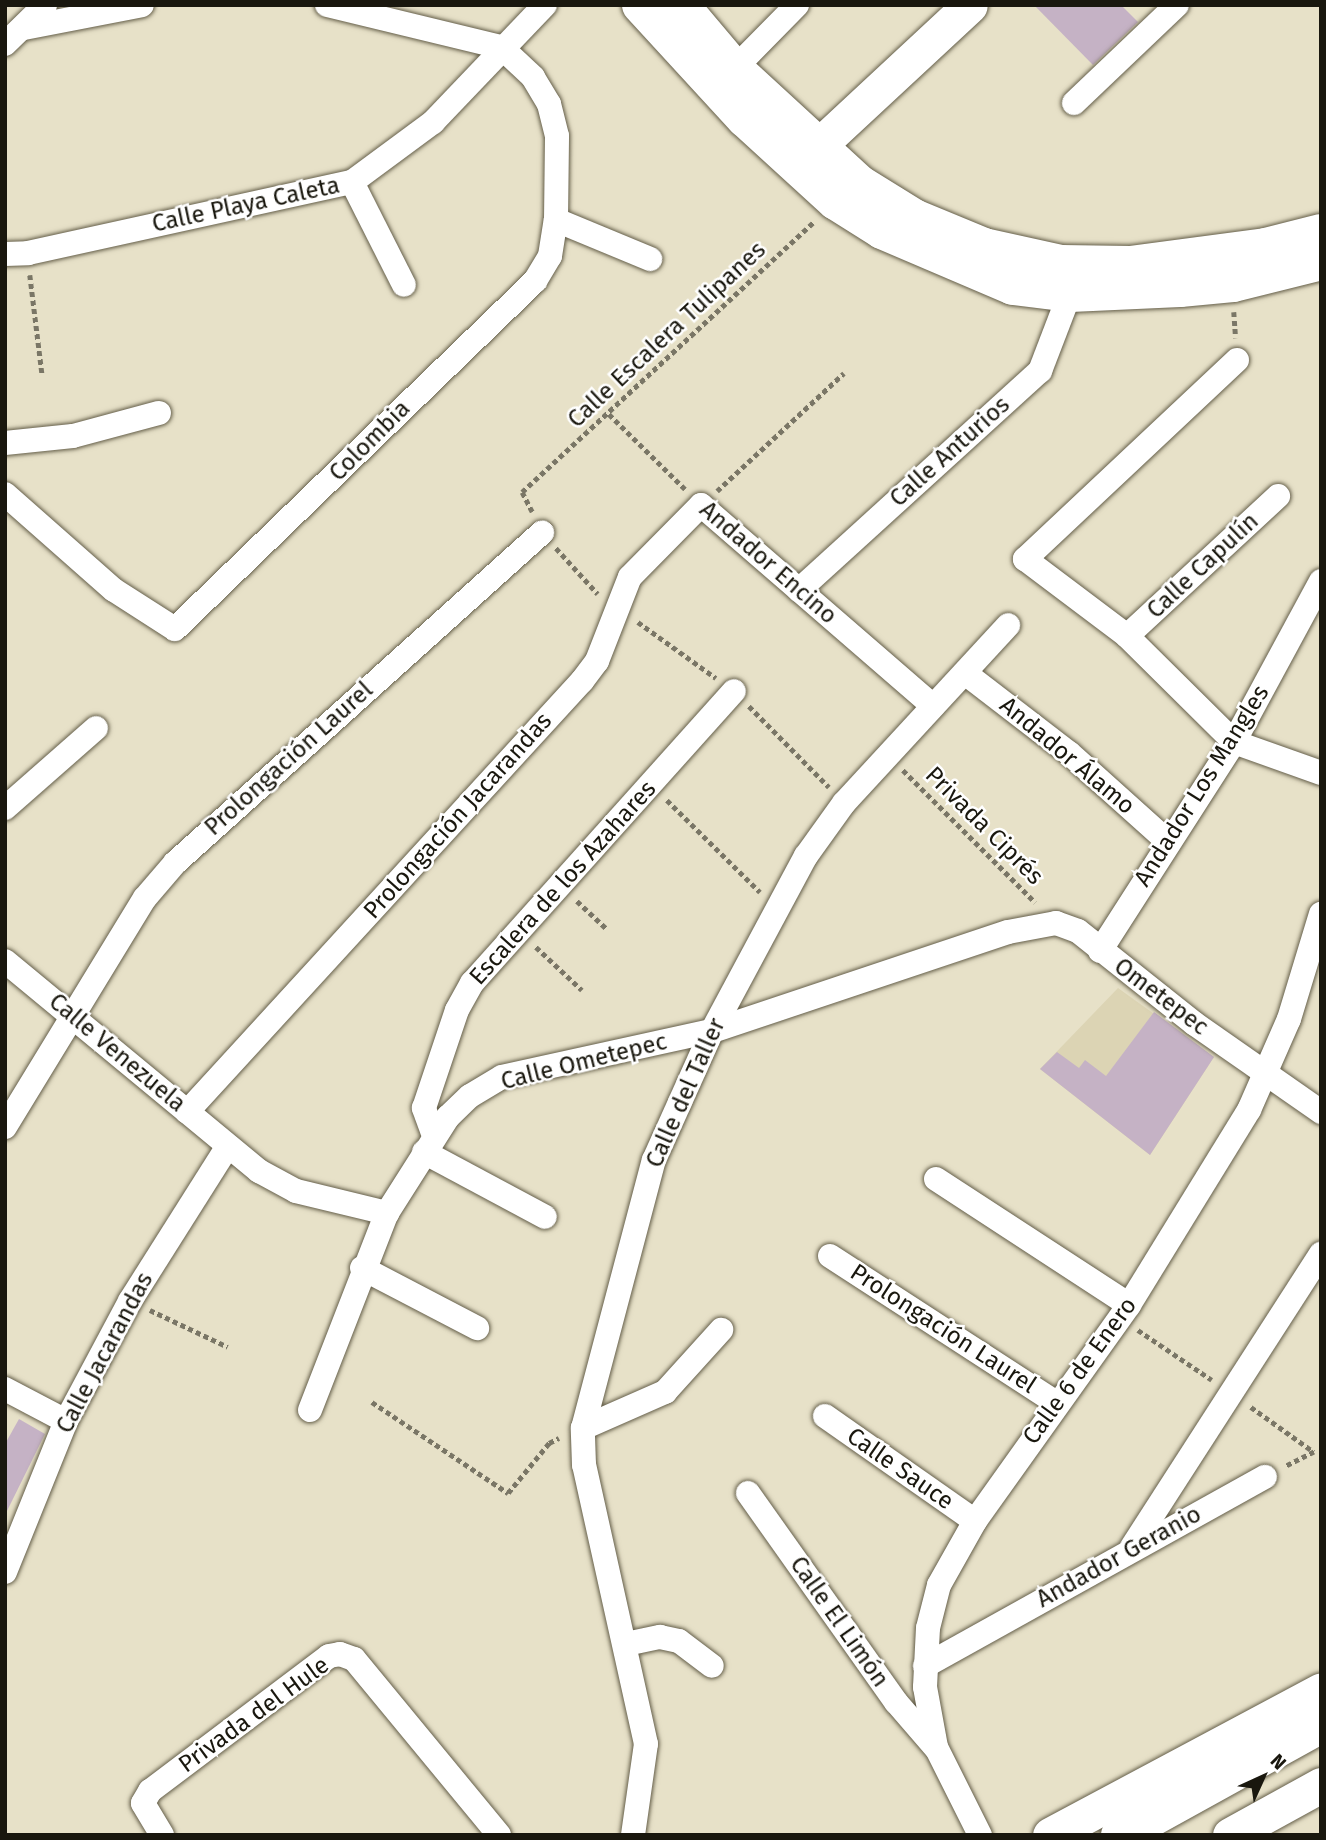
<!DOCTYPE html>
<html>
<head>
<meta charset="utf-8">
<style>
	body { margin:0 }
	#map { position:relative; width:1326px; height:1840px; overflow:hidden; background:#e7e1c8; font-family:"Fira Sans",sans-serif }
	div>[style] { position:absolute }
	.built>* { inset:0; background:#dcd4b4 }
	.building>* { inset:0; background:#c5b2c5 }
	.path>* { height:4.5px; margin-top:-2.25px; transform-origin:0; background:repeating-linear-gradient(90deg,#7a7666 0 5px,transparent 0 8.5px) }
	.roads { filter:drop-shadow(0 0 2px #645e49) drop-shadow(0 0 2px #645e49) }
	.street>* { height:24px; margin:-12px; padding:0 12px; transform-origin:12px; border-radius:12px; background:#fff }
	.secondary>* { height:35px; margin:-17.5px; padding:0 17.5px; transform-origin:17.5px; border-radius:17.5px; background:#fff }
	.primary>* { height:38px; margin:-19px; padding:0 19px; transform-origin:19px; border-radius:19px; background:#fff }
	span { translate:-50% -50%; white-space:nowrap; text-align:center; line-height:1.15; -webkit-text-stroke:5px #fff; paint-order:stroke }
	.street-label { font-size:24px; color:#19170e }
	.frame { position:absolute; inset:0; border:7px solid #19170e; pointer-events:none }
	.north { position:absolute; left:1228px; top:1742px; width:70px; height:70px; -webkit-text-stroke:5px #fff; paint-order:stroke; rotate:45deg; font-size:19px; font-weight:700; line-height:28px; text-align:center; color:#19170e }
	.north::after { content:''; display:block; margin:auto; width:24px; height:32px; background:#19170e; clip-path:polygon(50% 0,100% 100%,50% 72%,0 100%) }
</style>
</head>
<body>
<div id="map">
	<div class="built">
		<i style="clip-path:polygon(1118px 988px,1214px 1057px,1150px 1155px,1040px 1069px)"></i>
	</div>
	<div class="building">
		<i style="clip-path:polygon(1034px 5px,1121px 5px,1138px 22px,1093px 65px)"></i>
		<i style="clip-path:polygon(1154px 1012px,1214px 1057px,1150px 1155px,1040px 1069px,1057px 1052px,1079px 1068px,1085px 1060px,1106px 1076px)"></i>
		<i style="clip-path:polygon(19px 1419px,45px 1434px,5px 1515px,5px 1444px)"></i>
	</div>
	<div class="path">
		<i style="left:30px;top:275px;width:99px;rotate:83deg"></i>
		<i style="left:1234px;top:312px;width:26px;rotate:86deg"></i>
		<i style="left:609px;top:414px;width:107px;rotate:44.6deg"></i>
		<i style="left:717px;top:491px;width:173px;rotate:-42.9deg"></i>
		<i style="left:532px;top:512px;width:22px;rotate:-117deg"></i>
		<i style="left:522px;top:492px;width:399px;rotate:-42.8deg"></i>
		<i style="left:556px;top:548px;width:62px;rotate:47.6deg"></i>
		<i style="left:638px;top:622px;width:96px;rotate:35.7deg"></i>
		<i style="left:749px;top:706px;width:114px;rotate:45.4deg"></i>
		<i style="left:903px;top:770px;width:187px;rotate:45deg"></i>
		<i style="left:667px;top:800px;width:131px;rotate:44.7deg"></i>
		<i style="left:577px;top:901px;width:42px;rotate:43.1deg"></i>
		<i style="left:536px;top:947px;width:63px;rotate:43.1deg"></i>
		<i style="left:150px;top:1310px;width:86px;rotate:25.4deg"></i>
		<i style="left:1138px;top:1330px;width:89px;rotate:34deg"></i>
		<i style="left:372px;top:1402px;width:164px;rotate:33.8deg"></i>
		<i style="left:508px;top:1493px;width:65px;rotate:-50.6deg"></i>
		<i style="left:549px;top:1443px;width:11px;rotate:-27deg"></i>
		<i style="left:1251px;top:1407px;width:77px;rotate:35.5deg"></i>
		<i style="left:1314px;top:1452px;width:31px;rotate:153deg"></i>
	</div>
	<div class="roads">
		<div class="street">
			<i style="left:24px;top:28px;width:120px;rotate:-11deg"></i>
			<i style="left:5px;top:44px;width:56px;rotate:-44.3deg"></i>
			<i style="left:734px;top:69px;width:90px;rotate:-45.5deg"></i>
			<i style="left:1074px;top:103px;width:142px;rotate:-43.6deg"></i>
			<i style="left:352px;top:182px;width:115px;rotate:63.2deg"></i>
			<i style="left:556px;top:220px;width:102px;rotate:22.5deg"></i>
			<i style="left:5px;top:254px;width:23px;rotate:-2deg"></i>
			<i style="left:28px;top:253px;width:332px;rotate:-12.4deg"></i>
			<i style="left:352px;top:182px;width:101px;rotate:-36.5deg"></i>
			<i style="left:433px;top:122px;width:162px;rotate:-46.3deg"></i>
			<i style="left:1237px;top:360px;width:291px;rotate:136.8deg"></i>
			<i style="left:1025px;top:559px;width:128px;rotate:37deg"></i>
			<i style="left:1127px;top:636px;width:151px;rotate:44.7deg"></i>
			<i style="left:1234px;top:742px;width:92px;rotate:19.6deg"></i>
			<i style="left:5px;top:443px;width:68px;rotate:-5.9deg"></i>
			<i style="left:73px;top:436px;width:89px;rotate:-15deg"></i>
			<i style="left:5px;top:494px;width:145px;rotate:41.4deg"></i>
			<i style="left:114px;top:590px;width:72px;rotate:32.6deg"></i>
			<i style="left:175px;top:629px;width:501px;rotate:-44.03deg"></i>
			<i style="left:535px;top:281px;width:29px;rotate:-59deg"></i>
			<i style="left:550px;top:256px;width:36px;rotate:-81deg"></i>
			<i style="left:556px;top:220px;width:84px;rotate:-89.3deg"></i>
			<i style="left:557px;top:136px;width:33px;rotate:-104deg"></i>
			<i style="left:549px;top:104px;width:31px;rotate:-121deg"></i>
			<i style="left:533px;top:77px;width:44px;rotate:-136.8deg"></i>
			<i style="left:501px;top:47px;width:179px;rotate:-166.4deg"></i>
			<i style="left:799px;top:590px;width:326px;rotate:-42.3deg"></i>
			<i style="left:1040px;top:371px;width:84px;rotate:-69deg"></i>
			<i style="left:1127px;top:636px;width:206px;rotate:-42.8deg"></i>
			<i style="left:965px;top:673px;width:131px;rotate:37.6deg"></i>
			<i style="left:1069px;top:753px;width:132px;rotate:41.9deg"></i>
			<i style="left:5px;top:808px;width:121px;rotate:-41.3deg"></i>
			<i style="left:1100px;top:951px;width:248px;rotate:-57.3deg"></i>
			<i style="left:1234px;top:742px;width:183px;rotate:-61.6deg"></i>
			<i style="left:5px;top:961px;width:330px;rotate:39.6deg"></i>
			<i style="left:259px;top:1171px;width:42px;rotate:28.4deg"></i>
			<i style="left:296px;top:1191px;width:94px;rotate:13.6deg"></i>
			<i style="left:187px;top:1112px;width:585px;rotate:-47.5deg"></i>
			<i style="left:582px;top:681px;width:25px;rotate:-53deg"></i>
			<i style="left:597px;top:661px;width:90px;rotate:-68.6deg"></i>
			<i style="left:630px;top:577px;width:101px;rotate:-45.4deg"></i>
			<i style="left:701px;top:505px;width:307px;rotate:40.9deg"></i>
			<i style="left:5px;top:1127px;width:268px;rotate:-58.6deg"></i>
			<i style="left:145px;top:898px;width:46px;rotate:-49.4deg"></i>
			<i style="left:175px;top:863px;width:494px;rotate:-42deg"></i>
			<i style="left:434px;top:1136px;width:30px;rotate:-110deg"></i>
			<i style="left:424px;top:1108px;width:103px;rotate:-71.4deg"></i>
			<i style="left:457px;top:1010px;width:31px;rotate:-61deg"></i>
			<i style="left:472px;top:983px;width:392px;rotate:-48.1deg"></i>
			<i style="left:424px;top:1152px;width:137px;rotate:28.2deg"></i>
			<i style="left:936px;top:1179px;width:230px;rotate:33.1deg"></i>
			<i style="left:830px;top:1256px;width:270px;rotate:33deg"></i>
			<i style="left:362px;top:1268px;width:130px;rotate:27.6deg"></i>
			<i style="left:5px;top:1389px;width:69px;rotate:27.7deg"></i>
			<i style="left:310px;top:1410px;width:212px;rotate:-68.7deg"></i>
			<i style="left:387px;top:1213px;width:114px;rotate:-57.6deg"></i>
			<i style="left:448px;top:1117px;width:30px;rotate:-44deg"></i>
			<i style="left:470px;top:1096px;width:37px;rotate:-31deg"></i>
			<i style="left:502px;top:1077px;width:215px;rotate:-12.4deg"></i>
			<i style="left:712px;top:1031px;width:312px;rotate:-18.5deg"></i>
			<i style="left:1008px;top:932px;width:49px;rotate:-10.6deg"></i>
			<i style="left:1056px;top:923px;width:23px;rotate:20deg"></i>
			<i style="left:1078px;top:931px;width:149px;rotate:38.5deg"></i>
			<i style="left:1195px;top:1024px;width:154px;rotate:34.9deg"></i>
			<i style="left:825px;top:1416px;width:183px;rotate:35deg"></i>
			<i style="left:583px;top:1428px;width:90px;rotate:-23.7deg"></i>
			<i style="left:665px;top:1392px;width:84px;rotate:-47.9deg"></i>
			<i style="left:748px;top:1493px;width:256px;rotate:54.7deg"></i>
			<i style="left:896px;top:1702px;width:60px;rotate:49.1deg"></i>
			<i style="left:1132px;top:1547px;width:349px;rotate:-57.2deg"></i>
			<i style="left:5px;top:1572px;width:163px;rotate:-68deg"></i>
			<i style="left:66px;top:1421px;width:136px;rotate:-61.9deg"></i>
			<i style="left:130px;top:1301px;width:183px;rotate:-57.7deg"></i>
			<i style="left:626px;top:1644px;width:35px;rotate:-12deg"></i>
			<i style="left:660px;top:1637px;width:19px;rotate:12deg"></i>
			<i style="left:679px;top:1641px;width:41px;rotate:37.1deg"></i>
			<i style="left:925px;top:1666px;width:389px;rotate:-29.1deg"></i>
			<i style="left:162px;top:1835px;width:37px;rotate:-121deg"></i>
			<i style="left:143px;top:1803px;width:14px;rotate:-60deg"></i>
			<i style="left:150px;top:1791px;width:224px;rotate:-37deg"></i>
			<i style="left:329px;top:1656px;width:11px;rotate:-10deg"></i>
			<i style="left:340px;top:1654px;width:15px;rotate:20deg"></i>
			<i style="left:354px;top:1659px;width:228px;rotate:50.5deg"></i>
			<i style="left:633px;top:1835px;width:92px;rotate:-81.9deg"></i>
			<i style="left:646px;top:1744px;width:286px;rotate:-102.5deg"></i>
			<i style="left:584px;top:1465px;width:37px;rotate:-92deg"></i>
			<i style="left:583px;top:1428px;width:277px;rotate:-75.2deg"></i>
			<i style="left:654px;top:1160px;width:141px;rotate:-65.8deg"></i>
			<i style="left:712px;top:1031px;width:199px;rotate:-61.8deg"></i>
			<i style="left:806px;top:856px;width:65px;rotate:-54.4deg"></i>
			<i style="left:844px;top:803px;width:242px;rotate:-47.3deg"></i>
			<i style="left:980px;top:1835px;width:98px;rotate:-116.6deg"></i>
			<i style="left:936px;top:1747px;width:61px;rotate:-100.4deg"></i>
			<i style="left:925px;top:1687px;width:59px;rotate:-87.1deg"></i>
			<i style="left:928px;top:1628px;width:44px;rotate:-75.7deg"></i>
			<i style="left:939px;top:1585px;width:73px;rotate:-60.6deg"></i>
			<i style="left:975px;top:1521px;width:265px;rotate:-54.5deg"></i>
			<i style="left:1129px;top:1305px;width:229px;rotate:-58.4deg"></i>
			<i style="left:1249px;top:1110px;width:99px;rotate:-66.3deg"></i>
			<i style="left:1289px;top:1019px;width:110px;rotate:-73.1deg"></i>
		</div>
		<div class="secondary">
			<i style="left:799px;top:164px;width:233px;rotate:-42.9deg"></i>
			<i style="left:1050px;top:1835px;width:307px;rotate:-28.1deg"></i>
			<i style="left:1230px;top:1835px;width:104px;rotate:-28.8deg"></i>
		</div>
		<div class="primary">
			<i style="left:641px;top:5px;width:154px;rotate:47.4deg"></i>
			<i style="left:745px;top:118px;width:123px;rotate:42.4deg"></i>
			<i style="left:836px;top:201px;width:54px;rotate:32.2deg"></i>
			<i style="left:882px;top:230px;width:142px;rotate:23.1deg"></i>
			<i style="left:1013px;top:286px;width:57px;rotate:7deg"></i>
			<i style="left:1070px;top:293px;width:110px;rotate:-2.6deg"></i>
			<i style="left:1180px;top:288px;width:53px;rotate:-5.4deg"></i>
			<i style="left:1233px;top:283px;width:91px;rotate:-14deg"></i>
			<i style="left:680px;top:5px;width:84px;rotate:49.8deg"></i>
			<i style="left:734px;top:69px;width:170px;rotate:42.6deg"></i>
			<i style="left:859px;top:184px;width:65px;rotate:31.7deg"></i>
			<i style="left:914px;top:218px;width:76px;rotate:22.5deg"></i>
			<i style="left:984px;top:247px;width:79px;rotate:12.4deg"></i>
			<i style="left:1061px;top:264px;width:69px;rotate:0.8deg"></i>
			<i style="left:1130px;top:265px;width:137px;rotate:-7.5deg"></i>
			<i style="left:1266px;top:247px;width:57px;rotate:-14.3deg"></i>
			<i style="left:1120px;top:1835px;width:230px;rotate:-28.9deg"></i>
		</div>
	</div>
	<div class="street-label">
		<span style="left:246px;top:205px;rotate:-12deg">Calle Playa Caleta</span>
		<span style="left:667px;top:335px;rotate:-43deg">Calle Escalera Tulipanes</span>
		<span style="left:370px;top:441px;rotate:-45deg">Colombia</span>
		<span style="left:950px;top:452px;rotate:-42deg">Calle Anturios</span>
		<span style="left:768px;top:563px;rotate:41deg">Andador Encino</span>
		<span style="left:1203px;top:566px;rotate:-43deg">Calle Capulín</span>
		<span style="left:1067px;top:756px;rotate:40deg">Andador Álamo</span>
		<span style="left:289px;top:759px;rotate:-42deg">Prolongación Laurel</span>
		<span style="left:1202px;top:786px;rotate:-58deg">Andador Los Mangles</span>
		<span style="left:458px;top:816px;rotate:-48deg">Prolongación Jacarandas</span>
		<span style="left:984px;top:826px;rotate:45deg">Privada Ciprés</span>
		<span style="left:563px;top:883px;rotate:-48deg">Escalera de los Azahares</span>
		<span style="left:1161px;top:997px;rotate:37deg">Ometepec</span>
		<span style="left:117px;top:1053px;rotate:40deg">Calle Venezuela</span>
		<span style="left:584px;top:1062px;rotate:-14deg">Calle Ometepec</span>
		<span style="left:686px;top:1093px;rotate:-66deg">Calle del Taller</span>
		<span style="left:943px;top:1329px;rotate:33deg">Prolongación Laurel</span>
		<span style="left:105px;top:1353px;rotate:-62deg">Calle Jacarandas</span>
		<span style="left:1080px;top:1371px;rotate:-54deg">Calle 6 de Enero</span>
		<span style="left:900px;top:1469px;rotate:35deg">Calle Sauce</span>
		<span style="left:1119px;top:1557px;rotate:-29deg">Andador Geranio</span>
		<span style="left:839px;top:1622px;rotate:55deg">Calle El Limón</span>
		<span style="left:254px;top:1715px;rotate:-36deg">Privada del Hule</span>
	</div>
	<div class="frame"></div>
	<div class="north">N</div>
</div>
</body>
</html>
